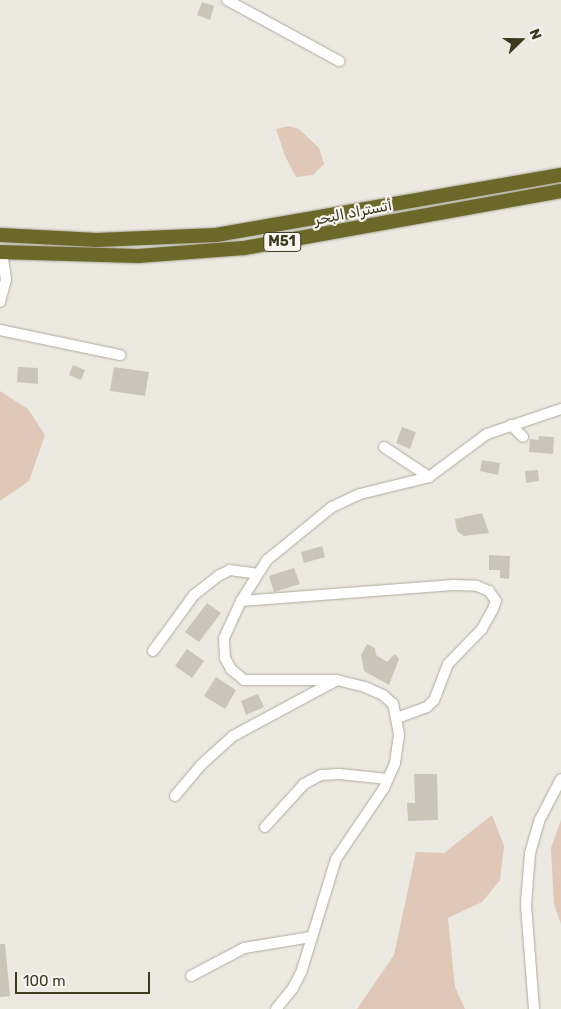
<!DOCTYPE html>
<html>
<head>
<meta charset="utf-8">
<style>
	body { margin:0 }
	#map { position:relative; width:561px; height:1009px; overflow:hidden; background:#ece9e1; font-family:Rubik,"Noto Naskh Arabic",sans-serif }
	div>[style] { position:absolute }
	.green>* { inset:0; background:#dfc8b8 }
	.building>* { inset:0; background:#cac5b9 }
	.roads { filter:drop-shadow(0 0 1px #adaa9c) drop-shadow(0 0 1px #adaa9c) }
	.minor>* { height:10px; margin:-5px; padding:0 5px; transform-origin:5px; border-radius:5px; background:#fff }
	.highway>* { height:14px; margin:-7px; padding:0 7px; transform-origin:7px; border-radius:7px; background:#6c682a }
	span { translate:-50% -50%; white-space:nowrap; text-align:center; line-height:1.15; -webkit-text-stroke:4.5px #f9f6f2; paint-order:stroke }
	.shield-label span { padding:1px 4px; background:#f9f6f2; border:1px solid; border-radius:4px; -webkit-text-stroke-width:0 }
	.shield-label { font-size:14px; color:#3e3a20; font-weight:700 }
	.street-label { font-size:15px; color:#3e3a20 }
	.north { position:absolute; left:496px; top:15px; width:50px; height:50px; -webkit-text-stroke:4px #f9f6f2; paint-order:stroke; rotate:68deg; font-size:14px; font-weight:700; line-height:20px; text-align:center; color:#3e3a20 }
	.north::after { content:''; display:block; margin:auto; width:18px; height:22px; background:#3e3a20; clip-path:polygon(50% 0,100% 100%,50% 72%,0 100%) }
	.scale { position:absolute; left:15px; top:972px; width:135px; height:22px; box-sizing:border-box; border:2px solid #3e3a20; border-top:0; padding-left:6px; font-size:15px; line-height:18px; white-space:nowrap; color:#3e3a20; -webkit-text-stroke:4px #f9f6f2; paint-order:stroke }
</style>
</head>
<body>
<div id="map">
	<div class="green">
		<i style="clip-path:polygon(289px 126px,299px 129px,319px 148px,324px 164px,313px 175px,296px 177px,285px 156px,276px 129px)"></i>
		<i style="clip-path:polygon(0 391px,28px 409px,45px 435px,29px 481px,0 501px)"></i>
		<i style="clip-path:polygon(492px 815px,504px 846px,500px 880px,482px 902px,448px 918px,455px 987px,465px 1009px,357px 1009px,394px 955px,416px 852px,444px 853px)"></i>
		<i style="clip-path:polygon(561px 820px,561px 924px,554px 904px,551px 848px)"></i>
	</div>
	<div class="building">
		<i style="clip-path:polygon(202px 2px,214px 6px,210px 20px,197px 15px)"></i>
		<i style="clip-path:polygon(73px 365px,85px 370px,81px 380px,69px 375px)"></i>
		<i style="clip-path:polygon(18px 367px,38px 368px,38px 384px,17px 382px)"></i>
		<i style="clip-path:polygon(114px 367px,149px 372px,145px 396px,110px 391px)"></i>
		<i style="clip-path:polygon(402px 427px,416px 432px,410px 449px,396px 443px)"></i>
		<i style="clip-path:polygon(539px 436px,554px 437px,553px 454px,529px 452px,530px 439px,538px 440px)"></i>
		<i style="clip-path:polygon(482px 460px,500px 463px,498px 475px,480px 471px)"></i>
		<i style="clip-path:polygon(538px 470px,539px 481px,526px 483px,525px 471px)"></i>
		<i style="clip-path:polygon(482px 513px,489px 533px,464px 536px,457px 531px,455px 519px)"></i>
		<i style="clip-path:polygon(322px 546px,325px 557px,304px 563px,301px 552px)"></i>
		<i style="clip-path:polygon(489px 555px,510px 556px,509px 579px,500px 578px,500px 570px,489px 570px)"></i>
		<i style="clip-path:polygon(294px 568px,300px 584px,274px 592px,269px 576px)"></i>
		<i style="clip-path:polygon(207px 603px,221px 613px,199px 642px,185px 632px)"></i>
		<i style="clip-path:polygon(367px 644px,375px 648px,376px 655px,387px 662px,395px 654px,399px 659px,389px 685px,364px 671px,361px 655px)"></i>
		<i style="clip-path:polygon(187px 649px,204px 661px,192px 678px,175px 666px)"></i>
		<i style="clip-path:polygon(216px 677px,236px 690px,225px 709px,204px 696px)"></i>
		<i style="clip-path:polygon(258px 694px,264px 707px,246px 715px,241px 701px)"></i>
		<i style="clip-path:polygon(414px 774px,437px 774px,438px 820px,408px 821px,407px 803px,415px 803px)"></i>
		<i style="clip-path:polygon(0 944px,5px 944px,10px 996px,0 997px)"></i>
	</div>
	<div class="roads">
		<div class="minor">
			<i style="left:227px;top:0;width:128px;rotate:28.6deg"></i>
			<i style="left:0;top:302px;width:23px;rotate:-75deg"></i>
			<i style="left:6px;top:280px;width:28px;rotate:-98deg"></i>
			<i style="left:0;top:330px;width:123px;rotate:11.8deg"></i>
			<i style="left:511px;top:425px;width:17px;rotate:45deg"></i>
			<i style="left:384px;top:447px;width:54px;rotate:33.7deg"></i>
			<i style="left:241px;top:601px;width:213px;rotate:-4.3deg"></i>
			<i style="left:453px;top:585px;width:24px;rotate:2deg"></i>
			<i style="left:477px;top:586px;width:13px;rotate:23deg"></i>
			<i style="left:489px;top:591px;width:12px;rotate:55deg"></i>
			<i style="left:496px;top:601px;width:9px;rotate:111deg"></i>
			<i style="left:493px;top:609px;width:23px;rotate:119deg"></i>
			<i style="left:482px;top:629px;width:49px;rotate:134.2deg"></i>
			<i style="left:448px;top:664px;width:39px;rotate:111deg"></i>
			<i style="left:434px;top:700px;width:10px;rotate:135deg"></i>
			<i style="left:427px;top:707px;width:32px;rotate:160deg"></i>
			<i style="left:153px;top:651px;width:69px;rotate:-53.8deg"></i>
			<i style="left:194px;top:595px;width:31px;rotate:-38deg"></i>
			<i style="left:218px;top:576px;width:13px;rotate:-27deg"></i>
			<i style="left:230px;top:570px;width:27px;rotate:8deg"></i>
			<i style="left:175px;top:796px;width:40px;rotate:-50deg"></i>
			<i style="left:201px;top:765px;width:43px;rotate:-42.2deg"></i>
			<i style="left:233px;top:736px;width:116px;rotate:-28.3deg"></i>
			<i style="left:265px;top:827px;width:58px;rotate:-47.8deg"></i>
			<i style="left:304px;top:784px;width:19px;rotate:-28deg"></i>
			<i style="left:321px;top:775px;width:18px;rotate:-3deg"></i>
			<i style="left:339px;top:774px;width:49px;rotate:5.8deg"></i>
			<i style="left:191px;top:976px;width:60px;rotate:-27.8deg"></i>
			<i style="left:244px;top:948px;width:68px;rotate:-9.3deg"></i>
			<i style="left:276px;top:1009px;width:27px;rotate:-51deg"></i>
			<i style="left:293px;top:988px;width:20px;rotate:-63deg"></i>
			<i style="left:302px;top:970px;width:116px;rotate:-73deg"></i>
			<i style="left:336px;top:859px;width:86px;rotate:-55.9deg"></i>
			<i style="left:384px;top:788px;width:27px;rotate:-66deg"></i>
			<i style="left:395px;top:763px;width:29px;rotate:-82deg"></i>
			<i style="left:399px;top:734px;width:31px;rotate:-101deg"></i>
			<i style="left:393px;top:704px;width:13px;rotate:-138deg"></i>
			<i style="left:383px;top:695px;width:20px;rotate:-156deg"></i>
			<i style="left:365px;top:687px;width:30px;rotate:-166deg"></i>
			<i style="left:336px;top:680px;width:92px;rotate:180deg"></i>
			<i style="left:244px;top:680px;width:17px;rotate:-140deg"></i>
			<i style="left:231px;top:669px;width:13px;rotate:-119deg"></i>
			<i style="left:225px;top:658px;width:20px;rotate:-93deg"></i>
			<i style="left:224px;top:638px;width:41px;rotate:-65.3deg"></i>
			<i style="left:241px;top:601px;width:49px;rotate:-57.6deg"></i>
			<i style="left:267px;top:560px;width:84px;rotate:-39.2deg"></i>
			<i style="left:332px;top:507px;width:31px;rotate:-25deg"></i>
			<i style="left:360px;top:494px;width:71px;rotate:-13.8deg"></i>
			<i style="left:429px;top:477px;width:72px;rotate:-36.6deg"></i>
			<i style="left:487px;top:434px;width:78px;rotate:-18.7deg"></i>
			<i style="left:534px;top:1009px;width:105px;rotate:-94.4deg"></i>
			<i style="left:526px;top:904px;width:51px;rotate:-85.5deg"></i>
			<i style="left:530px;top:853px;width:33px;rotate:-74deg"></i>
			<i style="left:539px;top:821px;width:47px;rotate:-62.4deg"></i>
		</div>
		<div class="highway">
			<i style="left:0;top:235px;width:97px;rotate:3deg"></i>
			<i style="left:97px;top:240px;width:119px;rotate:-2.4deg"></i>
			<i style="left:216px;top:235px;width:350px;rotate:-9.9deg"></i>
			<i style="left:0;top:252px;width:138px;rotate:1.7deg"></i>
			<i style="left:138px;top:256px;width:106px;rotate:-4.3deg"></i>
			<i style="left:244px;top:248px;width:322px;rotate:-10.2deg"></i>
		</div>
	</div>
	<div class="shield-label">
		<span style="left:282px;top:242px">M51</span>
	</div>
	<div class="street-label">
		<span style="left:353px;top:213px;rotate:-11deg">أتستراد البحر</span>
	</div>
	<div class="north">N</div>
	<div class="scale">100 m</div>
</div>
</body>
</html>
